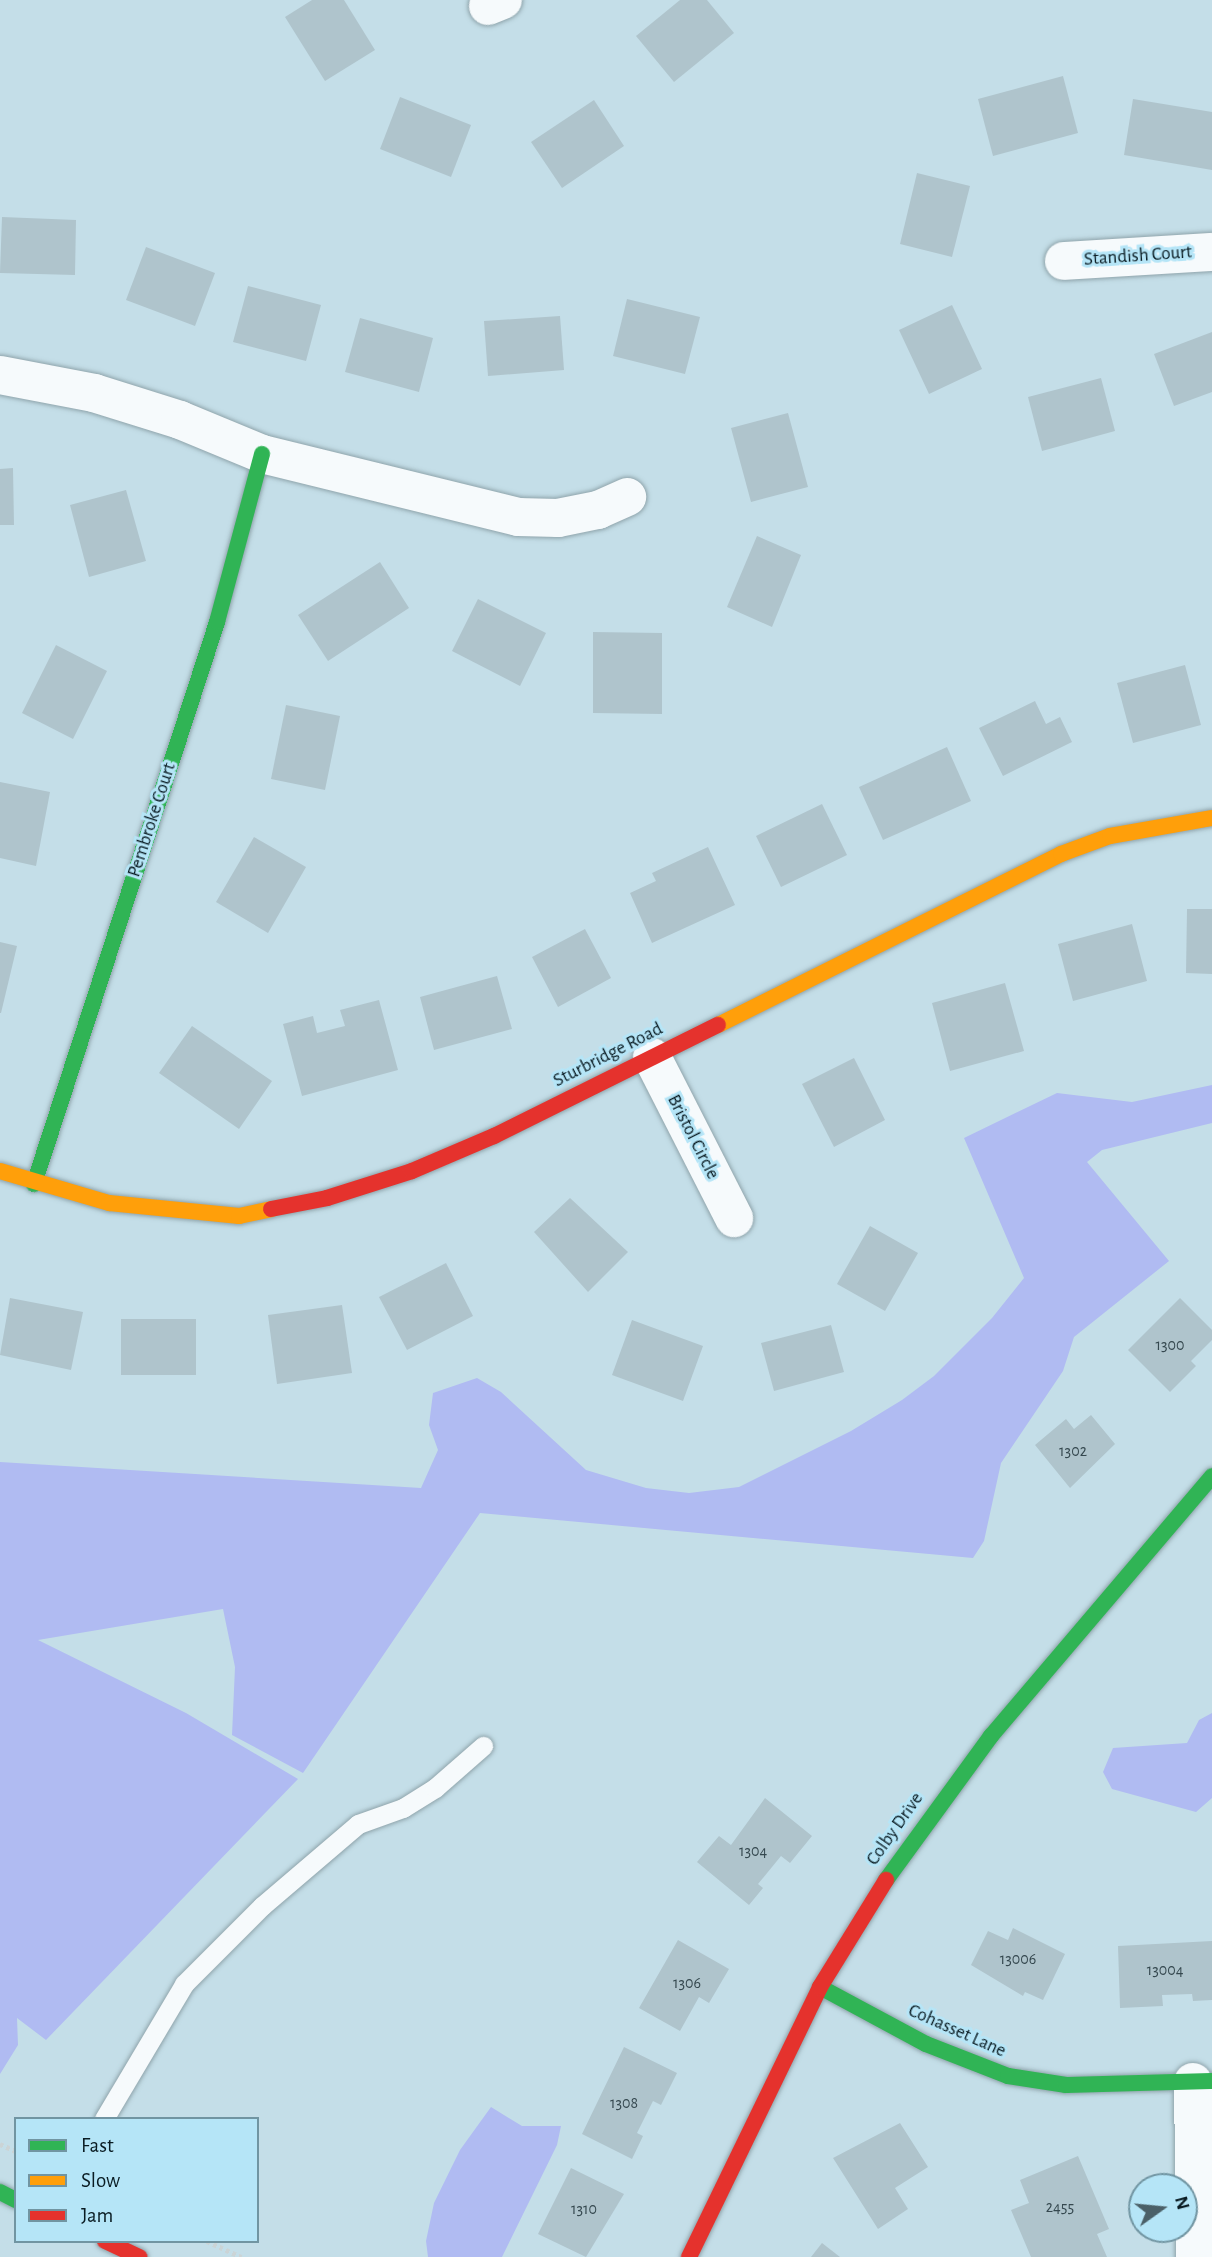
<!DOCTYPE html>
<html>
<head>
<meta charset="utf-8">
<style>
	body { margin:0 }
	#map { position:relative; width:1212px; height:2257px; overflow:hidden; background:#c4dee8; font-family:"Alegreya Sans",sans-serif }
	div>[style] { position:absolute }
	.green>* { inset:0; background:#b0bbf2 }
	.building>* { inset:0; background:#afc4cc }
	.path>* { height:4.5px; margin-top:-2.25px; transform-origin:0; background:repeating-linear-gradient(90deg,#cbd4d6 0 3.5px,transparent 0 7px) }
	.roads { filter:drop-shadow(0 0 2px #8fa4ab) drop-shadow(0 0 2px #8fa4ab) }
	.lane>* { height:19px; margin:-9.5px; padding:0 9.5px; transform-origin:9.5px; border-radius:9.5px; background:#f6fafc }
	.street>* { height:38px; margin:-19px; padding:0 19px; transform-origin:19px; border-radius:19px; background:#f6fafc }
	.fast>* { height:16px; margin:-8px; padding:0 8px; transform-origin:8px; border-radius:8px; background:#30b455 }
	.slow>* { height:16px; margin:-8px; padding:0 8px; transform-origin:8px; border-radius:8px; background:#ff9f0a }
	.jam>* { height:16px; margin:-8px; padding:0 8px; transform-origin:8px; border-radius:8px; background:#e5322d }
	span { translate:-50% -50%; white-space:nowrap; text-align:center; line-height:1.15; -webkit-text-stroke:6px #b5e5f7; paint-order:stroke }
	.number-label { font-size:16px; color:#35484f }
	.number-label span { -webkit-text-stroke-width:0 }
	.street-label { font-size:19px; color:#0a1c23 }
	.legend { position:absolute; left:14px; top:2117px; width:245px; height:126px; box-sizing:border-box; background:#b5e5f7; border:2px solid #7195a2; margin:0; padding:9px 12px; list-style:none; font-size:21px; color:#0a1c23 }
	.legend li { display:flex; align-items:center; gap:14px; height:35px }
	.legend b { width:35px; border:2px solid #7195a2 }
	.north { position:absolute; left:1128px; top:2173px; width:70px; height:70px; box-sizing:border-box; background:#b5e5f7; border:2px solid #7195a2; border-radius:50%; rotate:75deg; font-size:19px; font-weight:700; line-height:28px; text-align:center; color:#0a1c23 }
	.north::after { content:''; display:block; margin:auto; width:24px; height:32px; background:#4b6068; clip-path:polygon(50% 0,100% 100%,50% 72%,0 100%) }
</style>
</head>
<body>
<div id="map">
	<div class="green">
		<i style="clip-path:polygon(1212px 1085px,1212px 1123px,1102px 1150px,1087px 1162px,1169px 1261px,1074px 1337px,1063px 1371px,1001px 1463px,984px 1541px,973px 1558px,480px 1513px,303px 1773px,232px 1735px,235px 1667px,223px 1609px,38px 1640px,186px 1713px,298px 1779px,46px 2040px,17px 2018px,18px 2045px,0 2074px,0 1462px,421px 1488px,438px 1450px,429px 1425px,433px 1393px,477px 1378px,501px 1392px,586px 1470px,646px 1488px,689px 1493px,739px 1487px,851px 1431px,902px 1400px,934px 1376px,992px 1318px,1024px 1278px,964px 1138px,1057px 1093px,1132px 1102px)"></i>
		<i style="clip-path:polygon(1212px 1713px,1212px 1798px,1196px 1812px,1112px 1789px,1103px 1772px,1113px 1748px,1187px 1743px,1199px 1720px)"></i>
		<i style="clip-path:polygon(491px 2107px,522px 2126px,561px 2126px,557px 2145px,502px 2257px,428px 2257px,426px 2241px,434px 2203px,460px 2150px)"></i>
	</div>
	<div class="building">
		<i style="clip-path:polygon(312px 0,344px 0,375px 50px,325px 81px,285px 17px)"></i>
		<i style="clip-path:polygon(680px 0,707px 0,734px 33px,674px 82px,636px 36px)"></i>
		<i style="clip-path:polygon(1063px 76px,1078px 133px,993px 156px,978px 99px)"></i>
		<i style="clip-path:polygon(400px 97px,471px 125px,451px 177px,380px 149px)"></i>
		<i style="clip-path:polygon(1133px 99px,1212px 112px,1212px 170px,1124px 155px)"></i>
		<i style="clip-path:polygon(594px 100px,624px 146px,562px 188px,531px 142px)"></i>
		<i style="clip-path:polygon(917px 173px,970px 186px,952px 257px,900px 244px)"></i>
		<i style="clip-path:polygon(2px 217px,76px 220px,75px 275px,0 273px)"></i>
		<i style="clip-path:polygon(146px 247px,215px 273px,195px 326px,126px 300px)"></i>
		<i style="clip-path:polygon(248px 286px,321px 305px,306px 361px,233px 342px)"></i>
		<i style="clip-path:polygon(627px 299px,700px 317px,685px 374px,613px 356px)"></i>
		<i style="clip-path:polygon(952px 305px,982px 369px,929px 394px,899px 330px)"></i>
		<i style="clip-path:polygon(560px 316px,564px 370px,488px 376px,484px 321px)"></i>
		<i style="clip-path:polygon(360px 318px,433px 338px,419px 392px,345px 372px)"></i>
		<i style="clip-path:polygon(1212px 332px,1212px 392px,1174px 406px,1154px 354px)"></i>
		<i style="clip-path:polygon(1101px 378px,1115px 431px,1042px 451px,1028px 397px)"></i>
		<i style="clip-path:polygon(788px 413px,808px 487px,751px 502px,731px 428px)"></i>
		<i style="clip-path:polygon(13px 468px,14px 525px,0 525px,0 469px)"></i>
		<i style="clip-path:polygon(126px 490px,146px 561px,89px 577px,70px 505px)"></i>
		<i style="clip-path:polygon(757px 536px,801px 555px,772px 627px,727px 607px)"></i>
		<i style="clip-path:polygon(380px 562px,409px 608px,328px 661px,298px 615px)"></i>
		<i style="clip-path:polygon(478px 599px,546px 633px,520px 686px,452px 651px)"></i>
		<i style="clip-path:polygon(593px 632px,662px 633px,662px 714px,593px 713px)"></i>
		<i style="clip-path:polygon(56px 645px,107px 671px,73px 739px,22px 713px)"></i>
		<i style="clip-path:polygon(1185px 665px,1201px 725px,1133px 743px,1117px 683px)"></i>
		<i style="clip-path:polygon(1035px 701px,1046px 724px,1060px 717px,1072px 742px,1003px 776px,979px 728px)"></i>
		<i style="clip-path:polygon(286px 705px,340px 716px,325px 790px,271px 779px)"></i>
		<i style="clip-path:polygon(947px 747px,971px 801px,883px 840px,859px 787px)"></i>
		<i style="clip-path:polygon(0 782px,50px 792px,36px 866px,0 858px)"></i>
		<i style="clip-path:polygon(822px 804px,847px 855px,781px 887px,756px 836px)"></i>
		<i style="clip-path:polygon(254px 837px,306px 867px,268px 933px,216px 902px)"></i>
		<i style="clip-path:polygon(708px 847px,735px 905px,652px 943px,630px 893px,656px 881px,652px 873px)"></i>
		<i style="clip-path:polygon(1187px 909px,1212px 909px,1212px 974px,1186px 973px)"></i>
		<i style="clip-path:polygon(1132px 924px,1147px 981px,1073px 1001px,1058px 944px)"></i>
		<i style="clip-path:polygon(585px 929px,611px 978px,558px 1007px,532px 957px)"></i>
		<i style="clip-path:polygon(0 942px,17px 946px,1px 1013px,0 1013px)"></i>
		<i style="clip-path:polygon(497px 976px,512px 1029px,434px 1050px,420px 997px)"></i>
		<i style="clip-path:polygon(1005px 983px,1024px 1051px,950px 1071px,932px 1003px)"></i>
		<i style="clip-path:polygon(379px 1000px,398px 1070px,302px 1096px,283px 1024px,313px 1016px,317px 1033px,345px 1026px,340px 1010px)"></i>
		<i style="clip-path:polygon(192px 1026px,272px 1081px,239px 1129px,159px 1073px)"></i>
		<i style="clip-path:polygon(854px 1058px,885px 1120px,834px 1147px,802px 1084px)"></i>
		<i style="clip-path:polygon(570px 1198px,628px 1252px,588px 1292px,534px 1232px)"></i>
		<i style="clip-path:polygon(870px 1226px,918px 1253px,885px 1311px,837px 1284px)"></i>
		<i style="clip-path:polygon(446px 1263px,473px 1316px,407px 1350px,379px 1297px)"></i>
		<i style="clip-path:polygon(10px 1298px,83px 1312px,71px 1370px,0 1355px)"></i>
		<i style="clip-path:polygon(1180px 1298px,1212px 1330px,1212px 1340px,1191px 1361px,1196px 1366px,1170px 1392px,1128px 1350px)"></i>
		<i style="clip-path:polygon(342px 1305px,352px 1373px,277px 1384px,268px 1315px)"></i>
		<i style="clip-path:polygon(121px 1319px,196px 1319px,196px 1375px,121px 1375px)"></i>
		<i style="clip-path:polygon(632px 1320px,703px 1346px,683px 1401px,612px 1375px)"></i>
		<i style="clip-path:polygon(831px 1325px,844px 1372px,774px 1391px,761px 1343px)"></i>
		<i style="clip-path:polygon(1091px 1415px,1115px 1444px,1070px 1488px,1035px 1445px,1066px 1419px,1074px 1429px)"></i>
		<i style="clip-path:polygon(765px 1798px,812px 1836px,790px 1863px,781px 1856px,758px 1884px,763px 1888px,749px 1905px,697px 1862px,719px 1836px,731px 1845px)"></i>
		<i style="clip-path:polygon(1013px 1928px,1065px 1954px,1043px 2000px,1025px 1992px,1023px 1996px,971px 1965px,988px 1931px,1008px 1940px)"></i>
		<i style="clip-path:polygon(678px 1940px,729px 1969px,709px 2003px,699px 1997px,680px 2031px,639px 2008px)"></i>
		<i style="clip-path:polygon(1212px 1941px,1212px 2000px,1193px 2001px,1192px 1994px,1162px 1995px,1163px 2006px,1120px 2008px,1118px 1946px)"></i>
		<i style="clip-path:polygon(624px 2047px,677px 2073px,661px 2105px,653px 2101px,637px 2133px,643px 2136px,632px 2159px,582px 2134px)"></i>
		<i style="clip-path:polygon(900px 2123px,928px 2167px,895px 2188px,908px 2209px,878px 2229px,833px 2158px)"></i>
		<i style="clip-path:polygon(1078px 2156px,1109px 2229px,1097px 2234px,1107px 2257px,1031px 2257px,1011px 2210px,1029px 2203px,1020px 2180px)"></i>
		<i style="clip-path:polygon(571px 2168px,624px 2194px,586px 2257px,538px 2234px)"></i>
		<i style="clip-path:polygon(822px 2243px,840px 2257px,811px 2257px)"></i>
	</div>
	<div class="path">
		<i style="left:0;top:2144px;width:17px;rotate:24deg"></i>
		<i style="left:207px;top:2241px;width:38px;rotate:25deg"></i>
	</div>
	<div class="roads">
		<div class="lane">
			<i style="left:104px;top:2119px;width:157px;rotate:-59.3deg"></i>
			<i style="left:184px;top:1984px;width:110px;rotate:-45deg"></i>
			<i style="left:262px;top:1906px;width:126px;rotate:-40.5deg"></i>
			<i style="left:358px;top:1824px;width:48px;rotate:-19.6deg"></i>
			<i style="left:403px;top:1808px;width:38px;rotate:-32deg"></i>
			<i style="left:435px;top:1788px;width:64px;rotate:-41.2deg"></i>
		</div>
		<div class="street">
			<i style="left:488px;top:6px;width:16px;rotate:-22deg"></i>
			<i style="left:1064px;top:261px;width:148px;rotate:-3.5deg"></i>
			<i style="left:0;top:375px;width:96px;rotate:10.8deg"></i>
			<i style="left:94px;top:393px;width:90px;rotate:17.4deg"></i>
			<i style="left:180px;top:420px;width:89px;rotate:22.5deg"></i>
			<i style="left:262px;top:454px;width:264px;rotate:13.8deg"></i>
			<i style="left:518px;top:517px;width:40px;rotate:1.4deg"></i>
			<i style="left:558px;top:518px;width:41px;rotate:-11.3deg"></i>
			<i style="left:598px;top:510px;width:32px;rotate:-24deg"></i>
			<i style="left:652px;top:1057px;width:181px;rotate:63deg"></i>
			<i style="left:1193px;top:2082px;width:175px;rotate:89.3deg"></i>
		</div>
		<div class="fast">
			<i style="left:34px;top:1184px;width:591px;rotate:-71.96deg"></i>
			<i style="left:217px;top:622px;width:174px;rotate:-75deg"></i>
			<i style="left:886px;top:1880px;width:178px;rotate:-53.9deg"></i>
			<i style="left:991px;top:1736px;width:341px;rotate:-49.6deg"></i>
			<i style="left:820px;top:1987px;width:120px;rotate:28.3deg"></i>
			<i style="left:926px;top:2044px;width:88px;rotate:21.3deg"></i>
			<i style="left:1008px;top:2076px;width:59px;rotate:8.8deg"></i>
			<i style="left:1066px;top:2085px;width:146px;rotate:-1.6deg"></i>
			<i style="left:0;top:2192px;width:18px;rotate:27deg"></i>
		</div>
		<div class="slow">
			<i style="left:718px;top:1025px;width:383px;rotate:-26.5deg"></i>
			<i style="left:1061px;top:854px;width:52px;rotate:-20.2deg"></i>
			<i style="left:1110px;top:836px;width:104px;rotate:-10deg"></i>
			<i style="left:0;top:1171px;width:114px;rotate:16.4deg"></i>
			<i style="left:109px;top:1203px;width:131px;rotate:5.7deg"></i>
			<i style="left:239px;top:1216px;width:33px;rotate:-12deg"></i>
		</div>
		<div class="jam">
			<i style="left:271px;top:1209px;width:57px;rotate:-11.1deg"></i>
			<i style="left:327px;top:1198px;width:89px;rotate:-17.6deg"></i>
			<i style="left:412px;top:1171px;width:89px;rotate:-23.1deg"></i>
			<i style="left:494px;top:1136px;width:250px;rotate:-26.4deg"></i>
			<i style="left:105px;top:2241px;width:38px;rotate:25deg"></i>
			<i style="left:689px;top:2257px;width:300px;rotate:-64.1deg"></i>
			<i style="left:820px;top:1987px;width:126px;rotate:-58.3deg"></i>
		</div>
	</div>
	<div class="number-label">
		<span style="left:1170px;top:1345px">1300</span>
		<span style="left:1073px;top:1451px">1302</span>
		<span style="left:753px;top:1851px">1304</span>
		<span style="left:1018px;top:1959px">13006</span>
		<span style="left:1165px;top:1970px">13004</span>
		<span style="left:687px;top:1983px">1306</span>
		<span style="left:624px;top:2103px">1308</span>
		<span style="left:1060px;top:2207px">2455</span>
		<span style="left:584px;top:2209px">1310</span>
	</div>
	<div class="street-label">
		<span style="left:1138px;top:256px;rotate:-4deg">Standish Court</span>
		<span style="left:152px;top:820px;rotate:-72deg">Pembroke Court</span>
		<span style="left:608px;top:1055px;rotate:-27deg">Sturbridge Road</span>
		<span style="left:693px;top:1137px;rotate:63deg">Bristol Circle</span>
		<span style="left:895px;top:1829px;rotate:-55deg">Colby Drive</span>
		<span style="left:957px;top:2031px;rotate:24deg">Cohasset Lane</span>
	</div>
	<ul class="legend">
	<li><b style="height:9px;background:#30b455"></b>Fast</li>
	<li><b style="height:9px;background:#ff9f0a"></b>Slow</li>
	<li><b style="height:9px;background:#e5322d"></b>Jam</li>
	</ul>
	<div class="north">N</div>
</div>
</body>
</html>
